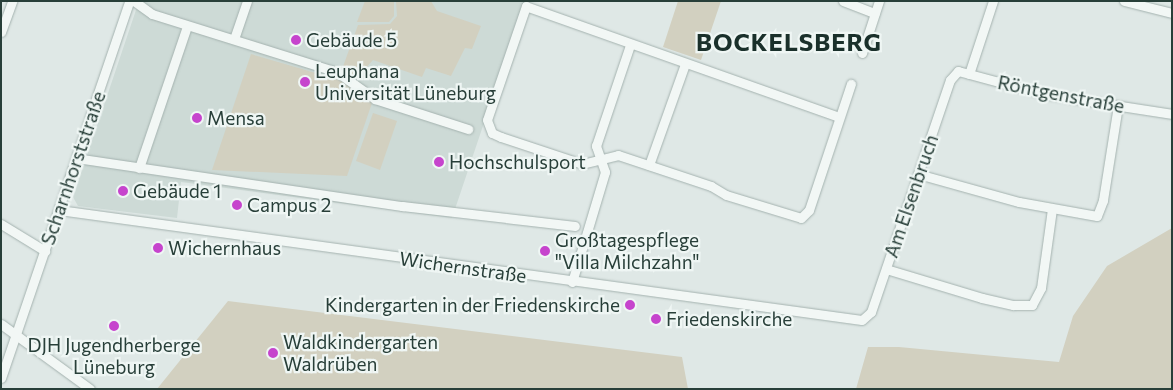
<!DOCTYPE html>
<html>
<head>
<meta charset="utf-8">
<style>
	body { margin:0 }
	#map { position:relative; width:1173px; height:390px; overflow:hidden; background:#dfe8e6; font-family:Commissioner,sans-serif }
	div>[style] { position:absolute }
	.built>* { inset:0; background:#cddad6 }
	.green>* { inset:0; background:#d2d0c0 }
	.roads { filter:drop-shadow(0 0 1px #a4b2af) drop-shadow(0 0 1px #a4b2af) }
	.minor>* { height:9px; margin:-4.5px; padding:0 4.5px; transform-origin:4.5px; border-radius:4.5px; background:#f2f7f5 }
	.dots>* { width:14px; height:14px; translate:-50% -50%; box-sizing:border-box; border:2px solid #eff6f4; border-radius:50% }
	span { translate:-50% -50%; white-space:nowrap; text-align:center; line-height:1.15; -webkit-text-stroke:4.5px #eff6f4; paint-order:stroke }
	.poi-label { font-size:19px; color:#283f39 }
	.left { translate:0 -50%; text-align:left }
	.right { translate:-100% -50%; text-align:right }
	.street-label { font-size:19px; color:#283f39 }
	.district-label { font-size:24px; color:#1a302b; font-weight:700; letter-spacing:1px }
	.frame { position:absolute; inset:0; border:2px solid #283f39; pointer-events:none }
</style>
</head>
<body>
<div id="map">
	<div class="built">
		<i style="clip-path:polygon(139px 1px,525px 1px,452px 218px,181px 182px,177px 218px,78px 206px,73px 197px)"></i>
	</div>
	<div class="green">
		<i style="clip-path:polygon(365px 1px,394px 1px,394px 16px,389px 22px,357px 22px)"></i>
		<i style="clip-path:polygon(396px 1px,431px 1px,437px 11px,481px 26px,472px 49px,465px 48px,451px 76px,426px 68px,422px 77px,373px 60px,356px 79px,341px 72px,358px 25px,390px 24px,397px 16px)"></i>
		<i style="clip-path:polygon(678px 1px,721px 1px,701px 60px,663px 47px)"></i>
		<i style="clip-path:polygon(251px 54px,343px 81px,373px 100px,347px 176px,212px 170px)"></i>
		<i style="clip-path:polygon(373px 113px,397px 121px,380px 170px,356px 161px)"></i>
		<i style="clip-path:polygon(1172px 228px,1172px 389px,856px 389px,868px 347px,899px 347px,1059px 362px,1073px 316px,1107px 266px)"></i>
		<i style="clip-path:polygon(228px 301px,682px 357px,688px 389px,157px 389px)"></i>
	</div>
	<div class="roads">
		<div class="minor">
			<i style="left:134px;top:1px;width:22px;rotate:36deg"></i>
			<i style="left:152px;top:14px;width:194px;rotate:17.4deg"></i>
			<i style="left:337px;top:72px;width:47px;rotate:35.4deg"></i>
			<i style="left:375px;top:99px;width:98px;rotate:17.9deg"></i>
			<i style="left:843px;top:1px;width:34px;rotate:21deg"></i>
			<i style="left:1124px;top:1px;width:49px;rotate:14deg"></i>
			<i style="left:1px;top:32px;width:33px;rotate:-70deg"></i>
			<i style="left:234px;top:39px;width:40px;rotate:-71.1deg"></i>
			<i style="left:862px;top:53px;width:55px;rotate:-71.9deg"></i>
			<i style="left:969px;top:74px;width:77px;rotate:-71.8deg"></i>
			<i style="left:839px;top:117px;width:332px;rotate:-160.5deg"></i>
			<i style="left:526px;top:6px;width:120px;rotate:108.9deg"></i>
			<i style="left:487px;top:120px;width:14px;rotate:69deg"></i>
			<i style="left:492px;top:133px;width:10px;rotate:24deg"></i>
			<i style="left:501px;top:137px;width:85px;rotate:18.4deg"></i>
			<i style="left:582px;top:164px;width:37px;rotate:-14deg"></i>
			<i style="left:618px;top:155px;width:98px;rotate:18.4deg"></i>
			<i style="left:711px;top:186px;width:17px;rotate:31deg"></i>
			<i style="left:726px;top:195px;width:78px;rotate:17deg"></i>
			<i style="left:801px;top:218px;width:11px;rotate:-45deg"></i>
			<i style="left:809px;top:210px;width:133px;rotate:-71.6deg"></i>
			<i style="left:76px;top:158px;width:330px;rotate:8.4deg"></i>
			<i style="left:402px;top:206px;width:174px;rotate:6.6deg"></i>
			<i style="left:649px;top:165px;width:107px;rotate:-70.4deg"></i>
			<i style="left:139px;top:168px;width:150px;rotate:-71.3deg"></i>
			<i style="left:918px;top:174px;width:105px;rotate:15.5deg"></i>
			<i style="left:1019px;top:202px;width:79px;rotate:10.2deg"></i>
			<i style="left:1097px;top:216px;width:17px;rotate:-69deg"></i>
			<i style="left:1103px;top:200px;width:96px;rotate:-81deg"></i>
			<i style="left:59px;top:210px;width:810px;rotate:7.8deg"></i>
			<i style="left:862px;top:320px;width:12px;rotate:-42deg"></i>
			<i style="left:871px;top:312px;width:245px;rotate:-71.2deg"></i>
			<i style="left:950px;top:80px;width:12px;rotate:-48deg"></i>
			<i style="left:958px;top:71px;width:88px;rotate:15.1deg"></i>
			<i style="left:1043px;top:94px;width:131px;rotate:8.8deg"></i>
			<i style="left:1px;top:224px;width:52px;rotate:31.5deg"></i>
			<i style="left:886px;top:269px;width:100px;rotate:16.8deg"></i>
			<i style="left:982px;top:298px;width:32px;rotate:13deg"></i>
			<i style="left:1013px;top:305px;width:19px"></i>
			<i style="left:1032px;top:305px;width:19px;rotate:-62deg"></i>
			<i style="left:1041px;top:288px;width:80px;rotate:-82.1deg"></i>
			<i style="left:572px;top:282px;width:115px;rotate:-73.3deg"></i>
			<i style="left:605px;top:172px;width:28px;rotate:-109deg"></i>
			<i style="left:596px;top:146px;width:107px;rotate:-71.4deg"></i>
			<i style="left:1px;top:324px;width:110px;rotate:36.1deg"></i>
			<i style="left:1px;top:378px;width:398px;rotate:-71.2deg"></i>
		</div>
	</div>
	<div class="dots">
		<i style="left:296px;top:40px;background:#c644cd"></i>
		<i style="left:305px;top:82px;background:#c644cd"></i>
		<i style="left:197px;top:118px;background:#c644cd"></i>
		<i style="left:439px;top:162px;background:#c644cd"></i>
		<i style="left:123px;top:191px;background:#c644cd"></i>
		<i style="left:237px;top:205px;background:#c644cd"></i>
		<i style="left:158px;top:248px;background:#c644cd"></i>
		<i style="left:545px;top:251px;background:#c644cd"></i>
		<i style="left:630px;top:305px;background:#c644cd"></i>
		<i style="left:656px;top:319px;background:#c644cd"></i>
		<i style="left:114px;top:326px;background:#c644cd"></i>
		<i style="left:273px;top:353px;background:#c644cd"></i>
	</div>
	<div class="poi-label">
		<span class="left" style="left:306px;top:40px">Gebäude 5</span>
		<span class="left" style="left:315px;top:82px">Leuphana<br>Universität Lüneburg</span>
		<span class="left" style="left:207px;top:118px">Mensa</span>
		<span class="left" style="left:449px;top:162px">Hochschulsport</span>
		<span class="left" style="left:133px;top:191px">Gebäude 1</span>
		<span class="left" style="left:247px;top:205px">Campus 2</span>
		<span class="left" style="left:555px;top:251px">Großtagespflege<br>"Villa Milchzahn"</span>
		<span class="left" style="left:168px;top:248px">Wichernhaus</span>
		<span class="right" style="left:620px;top:305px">Kindergarten in der Friedenskirche</span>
		<span class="left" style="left:666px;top:319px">Friedenskirche</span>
		<span class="left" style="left:283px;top:353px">Waldkindergarten<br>Waldrüben</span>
		<span style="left:114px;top:356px">DJH Jugendherberge<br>Lüneburg</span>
	</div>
	<div class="street-label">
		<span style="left:1061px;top:94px;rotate:11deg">Röntgenstraße</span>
		<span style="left:73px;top:168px;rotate:-71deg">Scharnhorststraße</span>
		<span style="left:911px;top:196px;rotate:-71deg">Am Elsenbruch</span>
		<span style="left:463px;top:267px;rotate:8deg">Wichernstraße</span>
	</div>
	<div class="district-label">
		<span style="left:789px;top:42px">BOCKELSBERG</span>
	</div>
	<div class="frame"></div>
</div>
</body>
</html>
